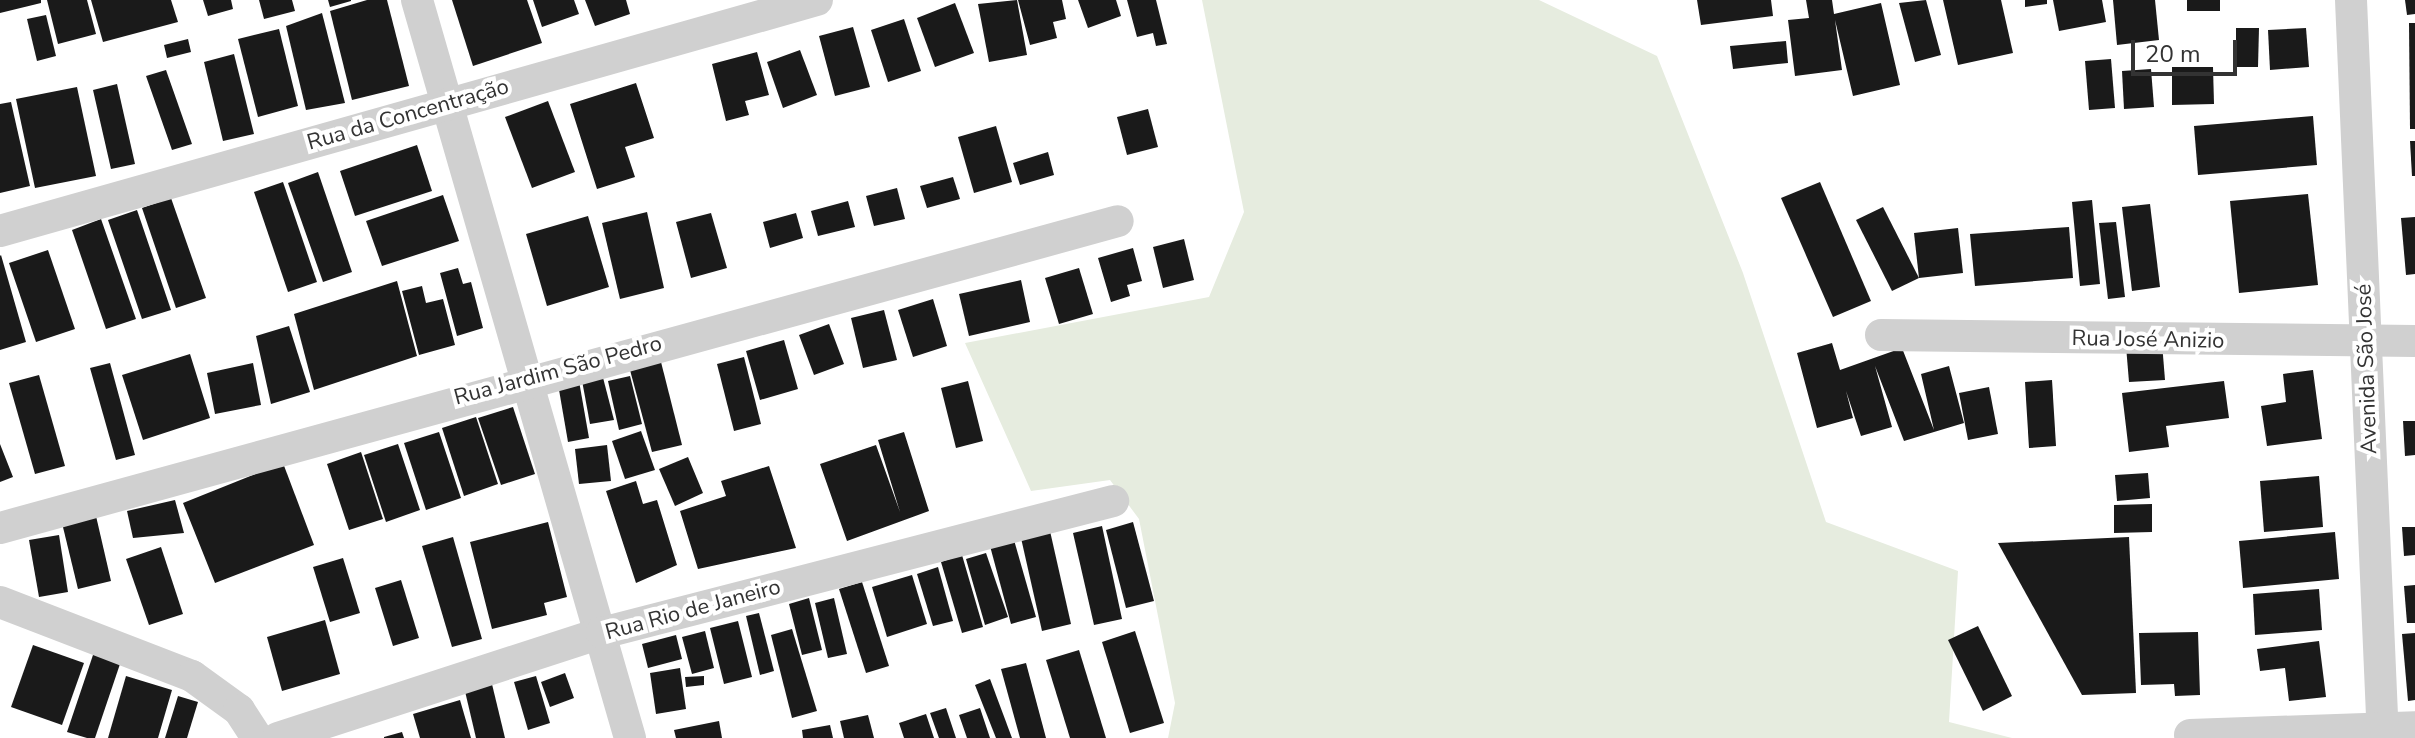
<!DOCTYPE html>
<html>
<head>
<meta charset="utf-8">
<style>
	body { margin:0 }
	#map { position:relative; width:2415px; height:738px; overflow:hidden; background:#fff; font-family:"Nunito Sans",sans-serif }
	div>[style] { position:absolute }
	.green>* { inset:0; background:#e6ecdf }
	.building>* { inset:0; background:#1a1a1a }
	.minor>* { height:32px; margin:-16px; padding:0 16px; transform-origin:16px; border-radius:16px; background:#d0d0d0 }
	span { translate:-50% -50%; white-space:nowrap; text-align:center; line-height:1.15; -webkit-text-stroke:8px #fff; paint-order:stroke }
	.street-label { font-size:22px; color:#333 }
	.scale { position:absolute; left:2131px; top:40px; width:106px; height:36px; box-sizing:border-box; border:4px solid #333; border-top:0; padding-left:10px; font-size:24px; line-height:28px; white-space:nowrap; color:#333; -webkit-text-stroke:6px #fff; paint-order:stroke }
</style>
</head>
<body>
<div id="map">
	<div class="green">
		<i style="clip-path:polygon(1202px 0,1539px 0,1657px 56px,1743px 273px,1826px 522px,1958px 571px,1949px 722px,2012px 738px,1168px 738px,1175px 703px,1139px 519px,1110px 480px,1031px 491px,965px 343px,1209px 297px,1244px 212px)"></i>
	</div>
	<div class="building">
		<i style="clip-path:polygon(0 0,41px 0,41px 3px,0 13px)"></i>
		<i style="clip-path:polygon(47px 0,87px 0,96px 34px,58px 44px)"></i>
		<i style="clip-path:polygon(91px 0,171px 0,178px 22px,103px 42px)"></i>
		<i style="clip-path:polygon(203px 0,231px 0,233px 9px,208px 16px)"></i>
		<i style="clip-path:polygon(259px 0,292px 0,295px 11px,264px 19px)"></i>
		<i style="clip-path:polygon(328px 0,351px 0,351px 1px,330px 7px)"></i>
		<i style="clip-path:polygon(367px 0,387px 0,409px 86px,352px 100px,330px 11px)"></i>
		<i style="clip-path:polygon(452px 0,527px 0,542px 43px,473px 66px)"></i>
		<i style="clip-path:polygon(533px 0,574px 0,579px 14px,542px 27px)"></i>
		<i style="clip-path:polygon(585px 0,626px 0,630px 14px,595px 26px)"></i>
		<i style="clip-path:polygon(1017px 0,1027px 55px,989px 62px,978px 4px)"></i>
		<i style="clip-path:polygon(1018px 0,1062px 0,1066px 19px,1053px 22px,1057px 38px,1030px 45px)"></i>
		<i style="clip-path:polygon(1078px 0,1116px 0,1121px 16px,1088px 28px)"></i>
		<i style="clip-path:polygon(1127px 0,1156px 0,1167px 44px,1156px 46px,1153px 33px,1137px 37px)"></i>
		<i style="clip-path:polygon(1697px 0,1771px 0,1773px 16px,1701px 25px)"></i>
		<i style="clip-path:polygon(1806px 0,1832px 0,1834px 14px,1881px 3px,1900px 85px,1853px 96px,1835px 20px,1842px 70px,1795px 76px,1788px 20px,1809px 18px)"></i>
		<i style="clip-path:polygon(1926px 0,1941px 55px,1915px 62px,1899px 3px)"></i>
		<i style="clip-path:polygon(1943px 0,2001px 0,2013px 53px,1958px 65px)"></i>
		<i style="clip-path:polygon(2025px 0,2047px 0,2047px 4px,2025px 7px)"></i>
		<i style="clip-path:polygon(2053px 0,2102px 0,2106px 22px,2059px 31px)"></i>
		<i style="clip-path:polygon(2113px 0,2155px 0,2159px 40px,2117px 45px)"></i>
		<i style="clip-path:polygon(2187px 0,2220px 0,2220px 11px,2187px 11px)"></i>
		<i style="clip-path:polygon(2405px 0,2415px 0,2415px 14px,2407px 15px)"></i>
		<i style="clip-path:polygon(955px 3px,974px 53px,935px 67px,917px 18px)"></i>
		<i style="clip-path:polygon(322px 13px,345px 103px,306px 110px,286px 26px)"></i>
		<i style="clip-path:polygon(46px 15px,56px 56px,37px 61px,27px 19px)"></i>
		<i style="clip-path:polygon(904px 19px,921px 71px,888px 82px,871px 30px)"></i>
		<i style="clip-path:polygon(2409px 23px,2415px 23px,2415px 129px,2410px 129px)"></i>
		<i style="clip-path:polygon(853px 27px,870px 87px,835px 96px,819px 36px)"></i>
		<i style="clip-path:polygon(2236px 28px,2259px 28px,2258px 67px,2236px 67px)"></i>
		<i style="clip-path:polygon(2306px 28px,2309px 67px,2270px 70px,2268px 30px)"></i>
		<i style="clip-path:polygon(279px 29px,298px 106px,258px 117px,238px 39px)"></i>
		<i style="clip-path:polygon(188px 39px,191px 52px,167px 58px,164px 45px)"></i>
		<i style="clip-path:polygon(1786px 41px,1788px 63px,1733px 69px,1730px 46px)"></i>
		<i style="clip-path:polygon(800px 50px,817px 95px,783px 108px,767px 62px)"></i>
		<i style="clip-path:polygon(757px 52px,769px 95px,745px 101px,749px 115px,726px 121px,712px 64px)"></i>
		<i style="clip-path:polygon(234px 54px,254px 134px,223px 141px,204px 62px)"></i>
		<i style="clip-path:polygon(2111px 59px,2115px 108px,2089px 110px,2085px 61px)"></i>
		<i style="clip-path:polygon(2172px 67px,2213px 67px,2214px 104px,2172px 105px)"></i>
		<i style="clip-path:polygon(2151px 69px,2154px 107px,2124px 109px,2122px 71px)"></i>
		<i style="clip-path:polygon(166px 70px,192px 144px,172px 150px,146px 76px)"></i>
		<i style="clip-path:polygon(636px 83px,654px 138px,625px 147px,635px 177px,597px 189px,570px 104px)"></i>
		<i style="clip-path:polygon(117px 84px,135px 164px,111px 169px,93px 90px)"></i>
		<i style="clip-path:polygon(77px 87px,96px 176px,35px 188px,16px 99px)"></i>
		<i style="clip-path:polygon(548px 101px,575px 172px,532px 188px,505px 117px)"></i>
		<i style="clip-path:polygon(11px 102px,30px 186px,0 193px,0 104px)"></i>
		<i style="clip-path:polygon(1148px 109px,1158px 147px,1127px 155px,1117px 117px)"></i>
		<i style="clip-path:polygon(2313px 116px,2317px 165px,2198px 175px,2194px 126px)"></i>
		<i style="clip-path:polygon(996px 126px,1012px 182px,974px 193px,958px 137px)"></i>
		<i style="clip-path:polygon(2410px 141px,2415px 141px,2415px 176px,2412px 176px)"></i>
		<i style="clip-path:polygon(417px 145px,432px 191px,355px 216px,340px 171px)"></i>
		<i style="clip-path:polygon(1048px 152px,1054px 175px,1020px 185px,1013px 163px)"></i>
		<i style="clip-path:polygon(318px 172px,352px 272px,323px 282px,288px 183px)"></i>
		<i style="clip-path:polygon(953px 177px,960px 199px,927px 208px,920px 186px)"></i>
		<i style="clip-path:polygon(283px 182px,317px 282px,288px 292px,254px 192px)"></i>
		<i style="clip-path:polygon(1820px 182px,1871px 301px,1833px 317px,1781px 198px)"></i>
		<i style="clip-path:polygon(897px 188px,905px 219px,874px 226px,866px 196px)"></i>
		<i style="clip-path:polygon(2308px 194px,2318px 285px,2239px 293px,2230px 201px)"></i>
		<i style="clip-path:polygon(443px 195px,459px 241px,382px 266px,366px 221px)"></i>
		<i style="clip-path:polygon(171px 198px,206px 298px,176px 308px,142px 208px)"></i>
		<i style="clip-path:polygon(2092px 200px,2100px 284px,2080px 286px,2072px 202px)"></i>
		<i style="clip-path:polygon(848px 201px,855px 227px,818px 236px,811px 211px)"></i>
		<i style="clip-path:polygon(2150px 204px,2160px 287px,2132px 291px,2122px 207px)"></i>
		<i style="clip-path:polygon(1883px 207px,1919px 278px,1892px 291px,1856px 220px)"></i>
		<i style="clip-path:polygon(137px 210px,171px 310px,142px 319px,108px 220px)"></i>
		<i style="clip-path:polygon(647px 212px,664px 288px,620px 299px,602px 223px)"></i>
		<i style="clip-path:polygon(711px 213px,727px 268px,691px 278px,676px 222px)"></i>
		<i style="clip-path:polygon(796px 213px,803px 238px,770px 248px,763px 222px)"></i>
		<i style="clip-path:polygon(588px 216px,609px 287px,547px 306px,526px 234px)"></i>
		<i style="clip-path:polygon(2415px 217px,2415px 274px,2406px 275px,2401px 218px)"></i>
		<i style="clip-path:polygon(101px 219px,136px 319px,106px 329px,72px 230px)"></i>
		<i style="clip-path:polygon(2116px 222px,2125px 297px,2108px 299px,2099px 223px)"></i>
		<i style="clip-path:polygon(2069px 227px,2073px 278px,1975px 286px,1970px 234px)"></i>
		<i style="clip-path:polygon(1958px 228px,1963px 273px,1919px 278px,1914px 233px)"></i>
		<i style="clip-path:polygon(1184px 239px,1194px 280px,1163px 288px,1153px 247px)"></i>
		<i style="clip-path:polygon(1133px 248px,1142px 281px,1127px 285px,1130px 296px,1111px 302px,1098px 258px)"></i>
		<i style="clip-path:polygon(48px 250px,75px 329px,36px 342px,9px 263px)"></i>
		<i style="clip-path:polygon(1px 255px,26px 342px,0 350px,0 256px)"></i>
		<i style="clip-path:polygon(458px 268px,463px 284px,471px 282px,483px 328px,457px 336px,440px 273px)"></i>
		<i style="clip-path:polygon(1079px 268px,1093px 314px,1059px 324px,1045px 278px)"></i>
		<i style="clip-path:polygon(1021px 280px,1030px 322px,969px 336px,959px 294px)"></i>
		<i style="clip-path:polygon(397px 281px,417px 356px,314px 390px,294px 314px)"></i>
		<i style="clip-path:polygon(422px 286px,426px 303px,443px 299px,455px 345px,419px 355px,402px 291px)"></i>
		<i style="clip-path:polygon(933px 299px,947px 346px,913px 357px,898px 310px)"></i>
		<i style="clip-path:polygon(884px 310px,897px 360px,863px 368px,851px 318px)"></i>
		<i style="clip-path:polygon(829px 324px,844px 364px,814px 375px,799px 335px)"></i>
		<i style="clip-path:polygon(289px 326px,310px 392px,271px 404px,256px 336px)"></i>
		<i style="clip-path:polygon(784px 340px,798px 389px,760px 400px,746px 351px)"></i>
		<i style="clip-path:polygon(1832px 343px,1840px 370px,1902px 348px,1934px 430px,1921px 374px,1949px 366px,1964px 423px,1904px 441px,1875px 366px,1892px 427px,1861px 436px,1846px 391px,1853px 418px,1817px 428px,1797px 353px)"></i>
		<i style="clip-path:polygon(2162px 343px,2165px 380px,2129px 382px,2126px 346px)"></i>
		<i style="clip-path:polygon(190px 354px,210px 418px,143px 440px,122px 375px)"></i>
		<i style="clip-path:polygon(744px 357px,761px 424px,734px 431px,717px 364px)"></i>
		<i style="clip-path:polygon(661px 362px,682px 445px,652px 452px,630px 370px)"></i>
		<i style="clip-path:polygon(110px 363px,135px 455px,116px 460px,90px 368px)"></i>
		<i style="clip-path:polygon(253px 363px,261px 405px,215px 414px,207px 373px)"></i>
		<i style="clip-path:polygon(601px 370px,614px 420px,590px 424px,581px 375px)"></i>
		<i style="clip-path:polygon(2313px 370px,2322px 439px,2267px 446px,2261px 406px,2286px 402px,2283px 374px)"></i>
		<i style="clip-path:polygon(39px 375px,65px 466px,35px 474px,9px 383px)"></i>
		<i style="clip-path:polygon(630px 376px,642px 424px,619px 430px,608px 381px)"></i>
		<i style="clip-path:polygon(2052px 380px,2056px 446px,2029px 448px,2025px 382px)"></i>
		<i style="clip-path:polygon(579px 381px,589px 438px,568px 442px,558px 384px)"></i>
		<i style="clip-path:polygon(968px 381px,983px 441px,956px 448px,941px 388px)"></i>
		<i style="clip-path:polygon(2224px 381px,2229px 418px,2166px 426px,2169px 447px,2129px 452px,2122px 393px)"></i>
		<i style="clip-path:polygon(1989px 387px,1998px 434px,1968px 440px,1959px 393px)"></i>
		<i style="clip-path:polygon(513px 407px,535px 474px,501px 485px,478px 418px)"></i>
		<i style="clip-path:polygon(476px 417px,498px 484px,464px 496px,442px 428px)"></i>
		<i style="clip-path:polygon(2403px 421px,2415px 421px,2415px 455px,2405px 456px)"></i>
		<i style="clip-path:polygon(641px 431px,655px 470px,625px 479px,612px 441px)"></i>
		<i style="clip-path:polygon(439px 432px,461px 498px,426px 510px,404px 443px)"></i>
		<i style="clip-path:polygon(904px 432px,929px 511px,847px 541px,820px 464px,876px 445px,900px 512px,878px 440px)"></i>
		<i style="clip-path:polygon(0 444px,13px 477px,0 482px)"></i>
		<i style="clip-path:polygon(398px 444px,420px 510px,386px 522px,364px 455px)"></i>
		<i style="clip-path:polygon(607px 445px,611px 481px,579px 484px,575px 449px)"></i>
		<i style="clip-path:polygon(361px 452px,383px 519px,349px 530px,327px 464px)"></i>
		<i style="clip-path:polygon(688px 457px,703px 493px,675px 506px,659px 469px)"></i>
		<i style="clip-path:polygon(283px 463px,314px 545px,215px 583px,183px 503px)"></i>
		<i style="clip-path:polygon(769px 466px,796px 548px,698px 569px,680px 511px,726px 496px,721px 481px)"></i>
		<i style="clip-path:polygon(2148px 473px,2150px 498px,2117px 501px,2115px 475px)"></i>
		<i style="clip-path:polygon(2319px 476px,2323px 527px,2264px 532px,2260px 481px)"></i>
		<i style="clip-path:polygon(636px 481px,643px 504px,657px 500px,677px 565px,636px 583px,606px 491px)"></i>
		<i style="clip-path:polygon(175px 500px,184px 533px,133px 538px,127px 511px)"></i>
		<i style="clip-path:polygon(2152px 504px,2152px 532px,2114px 533px,2114px 505px)"></i>
		<i style="clip-path:polygon(96px 516px,111px 581px,78px 589px,62px 523px)"></i>
		<i style="clip-path:polygon(548px 522px,567px 597px,544px 603px,547px 615px,492px 629px,470px 542px)"></i>
		<i style="clip-path:polygon(1133px 522px,1154px 601px,1126px 608px,1106px 530px)"></i>
		<i style="clip-path:polygon(1102px 526px,1122px 619px,1094px 625px,1073px 533px)"></i>
		<i style="clip-path:polygon(2402px 527px,2415px 527px,2415px 555px,2404px 556px)"></i>
		<i style="clip-path:polygon(1050px 531px,1071px 624px,1042px 631px,1021px 538px)"></i>
		<i style="clip-path:polygon(2335px 532px,2339px 579px,2243px 588px,2239px 541px)"></i>
		<i style="clip-path:polygon(59px 535px,68px 592px,39px 597px,29px 540px)"></i>
		<i style="clip-path:polygon(453px 537px,482px 639px,452px 647px,422px 546px)"></i>
		<i style="clip-path:polygon(2129px 537px,2136px 693px,2082px 695px,1998px 543px)"></i>
		<i style="clip-path:polygon(1014px 540px,1036px 617px,1011px 624px,990px 546px)"></i>
		<i style="clip-path:polygon(161px 547px,183px 614px,149px 625px,126px 559px)"></i>
		<i style="clip-path:polygon(986px 553px,1008px 617px,985px 625px,966px 559px)"></i>
		<i style="clip-path:polygon(962px 555px,983px 627px,962px 633px,941px 562px)"></i>
		<i style="clip-path:polygon(343px 558px,360px 613px,330px 622px,313px 567px)"></i>
		<i style="clip-path:polygon(938px 567px,953px 621px,933px 626px,917px 574px)"></i>
		<i style="clip-path:polygon(912px 575px,927px 624px,887px 637px,872px 587px)"></i>
		<i style="clip-path:polygon(401px 580px,419px 638px,393px 646px,375px 588px)"></i>
		<i style="clip-path:polygon(862px 582px,889px 666px,866px 673px,839px 589px)"></i>
		<i style="clip-path:polygon(2415px 585px,2415px 623px,2407px 623px,2404px 586px)"></i>
		<i style="clip-path:polygon(2319px 589px,2322px 630px,2255px 635px,2253px 594px)"></i>
		<i style="clip-path:polygon(809px 598px,822px 650px,802px 655px,789px 604px)"></i>
		<i style="clip-path:polygon(834px 598px,847px 654px,828px 658px,815px 603px)"></i>
		<i style="clip-path:polygon(759px 613px,774px 671px,760px 675px,746px 616px)"></i>
		<i style="clip-path:polygon(325px 620px,340px 674px,282px 691px,267px 637px)"></i>
		<i style="clip-path:polygon(738px 621px,752px 677px,724px 684px,710px 628px)"></i>
		<i style="clip-path:polygon(1978px 626px,2012px 696px,1983px 711px,1948px 640px)"></i>
		<i style="clip-path:polygon(792px 629px,817px 711px,792px 718px,771px 635px)"></i>
		<i style="clip-path:polygon(705px 631px,714px 668px,692px 674px,682px 637px)"></i>
		<i style="clip-path:polygon(1135px 631px,1164px 723px,1130px 733px,1102px 642px)"></i>
		<i style="clip-path:polygon(2198px 632px,2200px 695px,2175px 696px,2174px 684px,2141px 685px,2139px 633px)"></i>
		<i style="clip-path:polygon(2415px 633px,2415px 700px,2408px 701px,2402px 634px)"></i>
		<i style="clip-path:polygon(676px 635px,682px 659px,648px 668px,642px 644px)"></i>
		<i style="clip-path:polygon(2319px 641px,2326px 697px,2289px 701px,2285px 668px,2260px 671px,2257px 649px)"></i>
		<i style="clip-path:polygon(33px 645px,84px 663px,62px 725px,11px 707px)"></i>
		<i style="clip-path:polygon(1079px 650px,1106px 738px,1070px 738px,1046px 660px)"></i>
		<i style="clip-path:polygon(94px 652px,121px 661px,95px 738px,87px 738px,67px 732px)"></i>
		<i style="clip-path:polygon(1026px 663px,1046px 738px,1020px 738px,1001px 669px)"></i>
		<i style="clip-path:polygon(680px 668px,686px 709px,656px 714px,650px 673px)"></i>
		<i style="clip-path:polygon(565px 673px,574px 698px,550px 707px,541px 682px)"></i>
		<i style="clip-path:polygon(126px 676px,172px 690px,158px 738px,108px 738px)"></i>
		<i style="clip-path:polygon(536px 676px,550px 723px,528px 730px,514px 682px)"></i>
		<i style="clip-path:polygon(704px 676px,704px 685px,686px 687px,685px 677px)"></i>
		<i style="clip-path:polygon(990px 679px,1012px 738px,996px 738px,975px 685px)"></i>
		<i style="clip-path:polygon(491px 680px,505px 738px,476px 738px,464px 687px)"></i>
		<i style="clip-path:polygon(178px 696px,198px 702px,187px 738px,165px 738px)"></i>
		<i style="clip-path:polygon(460px 700px,471px 738px,420px 738px,413px 714px)"></i>
		<i style="clip-path:polygon(946px 708px,956px 738px,939px 738px,930px 713px)"></i>
		<i style="clip-path:polygon(980px 708px,990px 738px,967px 738px,959px 715px)"></i>
		<i style="clip-path:polygon(926px 714px,934px 738px,904px 738px,899px 723px)"></i>
		<i style="clip-path:polygon(868px 715px,874px 738px,844px 738px,840px 721px)"></i>
		<i style="clip-path:polygon(719px 721px,722px 738px,676px 738px,674px 730px)"></i>
		<i style="clip-path:polygon(830px 725px,833px 738px,803px 738px,802px 730px)"></i>
		<i style="clip-path:polygon(402px 732px,404px 738px,384px 738px,384px 737px)"></i>
	</div>
	<div class="minor">
		<i style="left:417px;top:0;width:768px;rotate:73.9deg"></i>
		<i style="left:2351px;top:0;width:739px;rotate:87.52deg"></i>
		<i style="left:0;top:231px;width:849px;rotate:-15.79deg"></i>
		<i style="left:1881px;top:335px;width:534px;rotate:0.64deg"></i>
		<i style="left:0;top:528px;width:1159px;rotate:-15.35deg"></i>
		<i style="left:0;top:602px;width:206px;rotate:21.1deg"></i>
		<i style="left:192px;top:676px;width:58px;rotate:35.9deg"></i>
		<i style="left:239px;top:710px;width:33px;rotate:57deg"></i>
		<i style="left:2190px;top:735px;width:225px;rotate:-2deg"></i>
		<i style="left:278px;top:738px;width:341px;rotate:-18deg"></i>
		<i style="left:602px;top:633px;width:528px;rotate:-14.48deg"></i>
	</div>
	<div class="street-label">
		<span style="left:408px;top:115px;rotate:-16deg">Rua da Concentração</span>
		<span style="left:2148px;top:340px;rotate:1deg">Rua José Anizio</span>
		<span style="left:2367px;top:369px;rotate:-92deg">Avenida São José</span>
		<span style="left:558px;top:371px;rotate:-15deg">Rua Jardim São Pedro</span>
		<span style="left:693px;top:610px;rotate:-15deg">Rua Rio de Janeiro</span>
	</div>
	<div class="scale">20 m</div>
</div>
</body>
</html>
